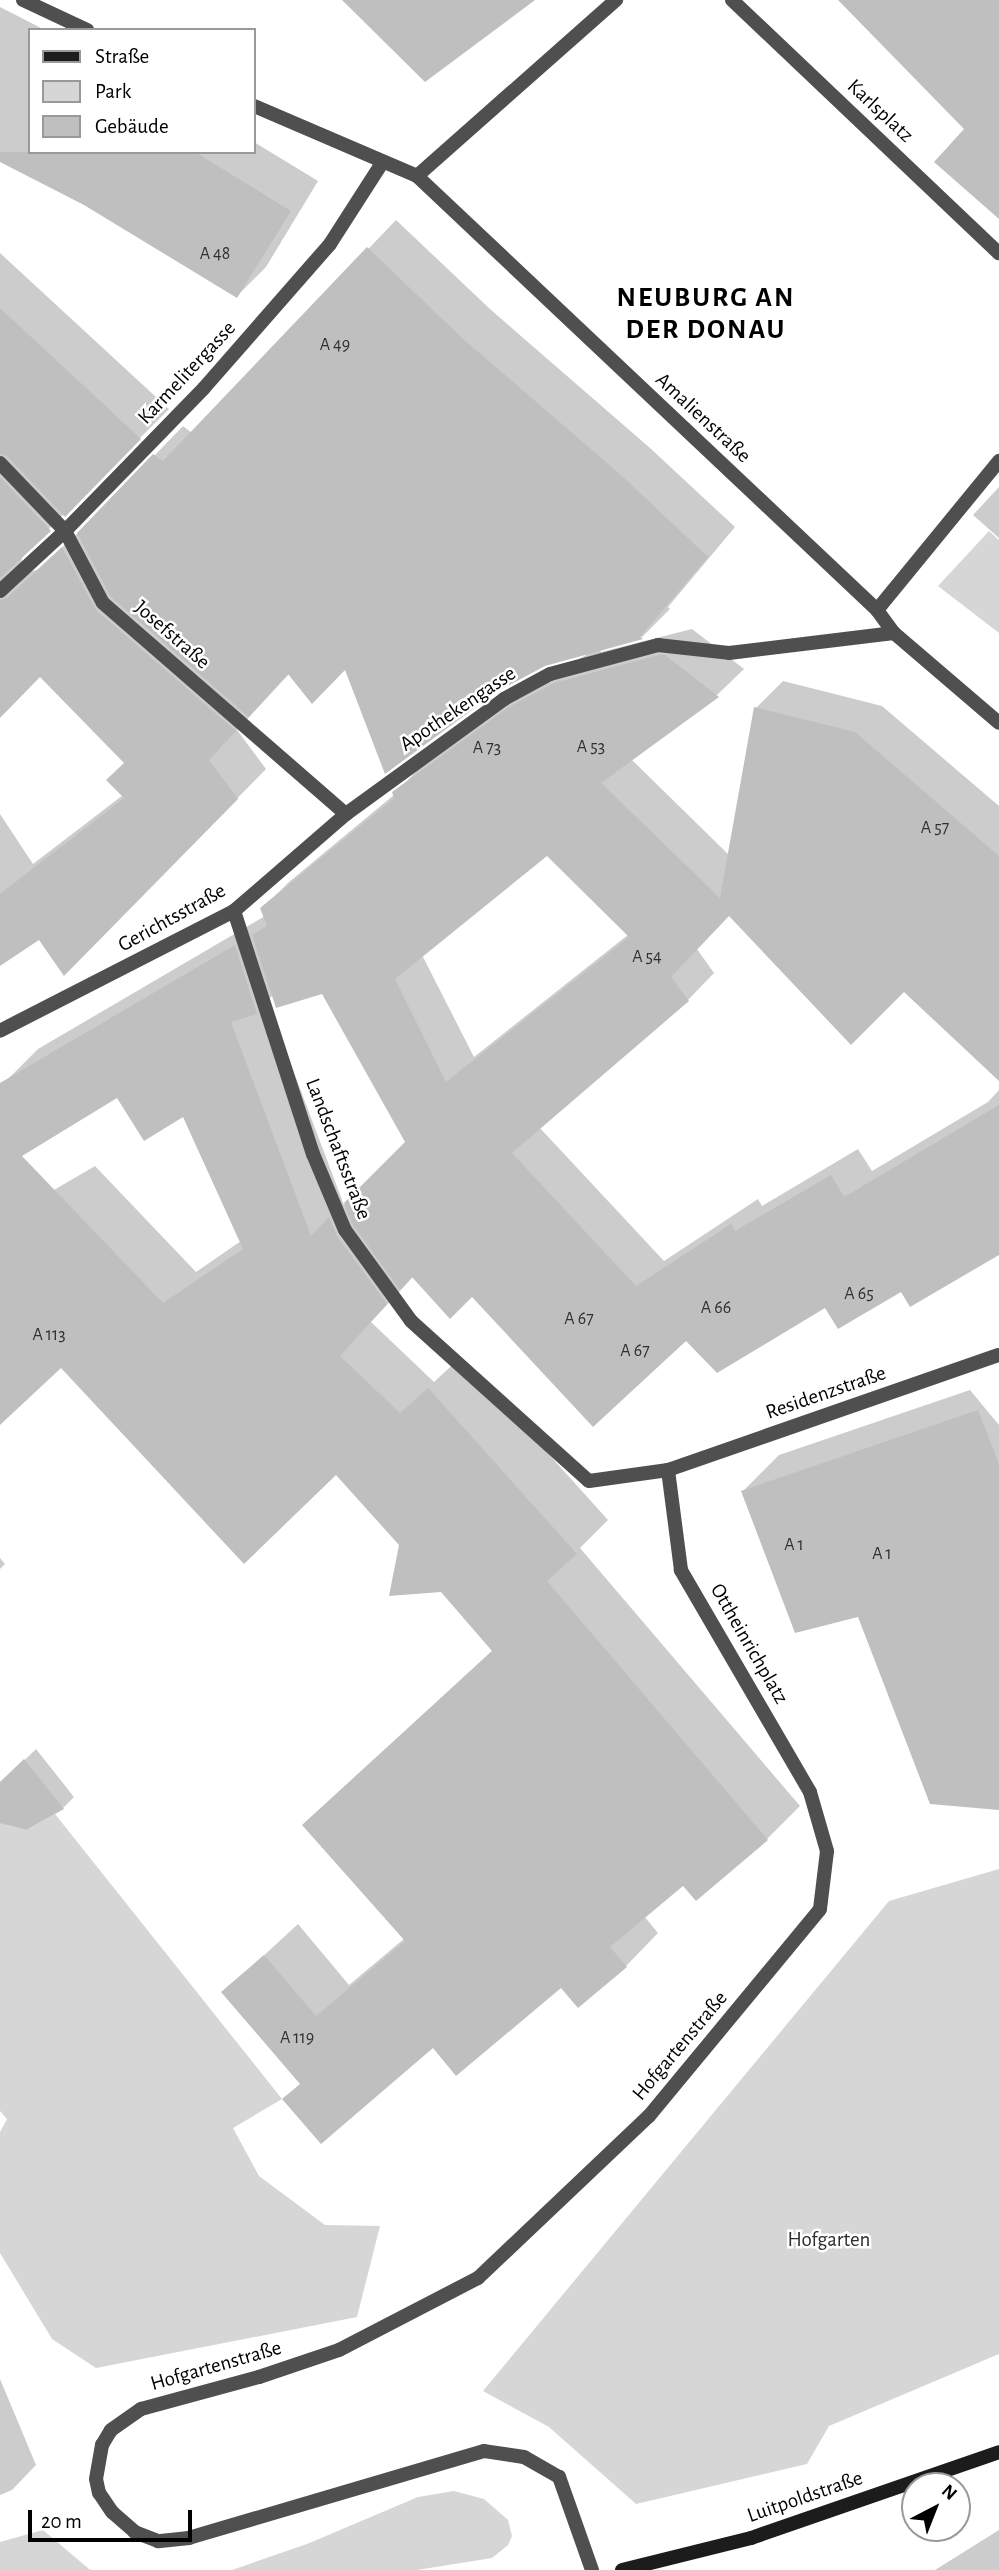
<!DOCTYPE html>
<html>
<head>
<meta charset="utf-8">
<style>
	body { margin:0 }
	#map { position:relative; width:999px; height:2570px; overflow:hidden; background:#fff; font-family:"Alegreya Sans",sans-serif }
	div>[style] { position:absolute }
	.green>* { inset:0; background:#d6d6d6 }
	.shadow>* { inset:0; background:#0003 }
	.building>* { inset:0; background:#bfbfbf }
	.lane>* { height:14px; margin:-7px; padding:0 7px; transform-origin:7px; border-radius:7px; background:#4f4f4f }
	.street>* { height:14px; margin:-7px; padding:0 7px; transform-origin:7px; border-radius:7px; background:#4f4f4f }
	.secondary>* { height:14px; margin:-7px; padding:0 7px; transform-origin:7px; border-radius:7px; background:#1c1c1c }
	span { translate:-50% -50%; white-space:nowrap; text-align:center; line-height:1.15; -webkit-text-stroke:5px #fff; paint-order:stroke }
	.number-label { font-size:18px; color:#303030 }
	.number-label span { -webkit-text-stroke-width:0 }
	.street-label { font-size:21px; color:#000 }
	.park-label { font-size:21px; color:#2d2d2d }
	.district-label { font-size:28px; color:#000; font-weight:700; letter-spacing:2px }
	.legend { position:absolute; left:28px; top:28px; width:228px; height:126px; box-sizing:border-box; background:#fff; border:2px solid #999; margin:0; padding:9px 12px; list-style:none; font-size:21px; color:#000 }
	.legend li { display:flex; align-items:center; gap:14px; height:35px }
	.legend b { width:35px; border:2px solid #999 }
	.north { position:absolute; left:901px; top:2472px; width:70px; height:70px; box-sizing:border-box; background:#fff; border:2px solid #999; border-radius:50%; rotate:42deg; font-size:19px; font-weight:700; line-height:28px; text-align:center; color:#000 }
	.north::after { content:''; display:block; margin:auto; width:24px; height:32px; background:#000; clip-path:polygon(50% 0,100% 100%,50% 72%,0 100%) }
	.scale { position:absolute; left:28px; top:2510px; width:164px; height:32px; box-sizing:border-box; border:4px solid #000; border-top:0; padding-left:9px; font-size:21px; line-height:24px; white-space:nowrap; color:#000; -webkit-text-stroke:5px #fff; paint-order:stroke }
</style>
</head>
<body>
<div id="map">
	<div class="green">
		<i style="clip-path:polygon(989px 531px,999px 540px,999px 633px,938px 586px)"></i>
		<i style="clip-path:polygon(55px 1814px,282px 2099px,233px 2128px,259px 2176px,325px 2225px,380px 2226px,357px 2317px,96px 2368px,52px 2339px,0 2253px,0 2132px,7px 2119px,0 2111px,0 1817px,7px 1825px,26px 1830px)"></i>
		<i style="clip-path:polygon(999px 1869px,999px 2354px,829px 2426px,807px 2464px,636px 2504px,549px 2427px,483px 2391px,889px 1901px)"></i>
		<i style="clip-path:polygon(454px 2491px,484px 2499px,508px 2520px,512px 2536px,508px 2545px,492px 2558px,417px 2570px,232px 2570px,307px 2544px,418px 2497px)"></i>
		<i style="clip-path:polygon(43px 2530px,89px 2569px,92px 2570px,0 2570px,0 2542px)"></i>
	</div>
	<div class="shadow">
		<i style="clip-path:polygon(0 7px,45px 30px,30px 30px,30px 152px,254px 152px,254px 142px,318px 181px,266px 267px,237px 296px,85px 203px,0 160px)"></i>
		<i style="clip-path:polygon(evenodd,396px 220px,490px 309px,650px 448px,735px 527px,668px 607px,670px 609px,642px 637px,600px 649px,601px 652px,692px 629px,744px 669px,717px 695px,631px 759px,729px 855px,756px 708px,783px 681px,882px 706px,999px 806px,999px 1078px,904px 990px,730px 914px,697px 949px,714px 973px,688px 1000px,539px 1127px,664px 1261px,758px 1199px,762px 1206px,858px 1149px,872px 1171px,988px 1102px,999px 1090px,999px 1253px,901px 1289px,686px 1339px,472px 1294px,414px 1276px,371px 1322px,434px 1382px,461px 1357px,608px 1520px,580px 1548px,800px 1806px,767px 1839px,684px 1883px,644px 1916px,658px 1933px,626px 1966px,561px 1985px,433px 2045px,284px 2100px,301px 2083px,224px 1992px,298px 1924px,349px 1985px,405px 1938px,305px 1825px,493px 1650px,336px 1472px,61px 1366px,0 1423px,0 1262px,35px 1201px,95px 1166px,196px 1272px,241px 1241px,184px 1115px,118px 1095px,5px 1082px,38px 1049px,265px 916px,262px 909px,289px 882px,395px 794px,421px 766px,538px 681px,588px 654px,290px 673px,237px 730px,266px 769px,93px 945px,40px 937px,0 964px,0 814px,33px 864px,123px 795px,126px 762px,40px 675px,0 715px,0 253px,169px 409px,22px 556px,21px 568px,27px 572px,37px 570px,92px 520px,183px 426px,192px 433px,396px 220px,547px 854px,629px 934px,474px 1057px,422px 955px,547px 854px,396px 220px,323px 992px,407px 1142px,344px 1205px,267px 1001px,273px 995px,323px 992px)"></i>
		<i style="clip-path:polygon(999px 487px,999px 538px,973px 515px)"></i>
		<i style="clip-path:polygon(970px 1390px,999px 1425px,999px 1808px,859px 1614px,743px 1491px,779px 1455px)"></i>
		<i style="clip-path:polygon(0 1558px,5px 1564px,0 1569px)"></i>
		<i style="clip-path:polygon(36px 1749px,74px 1797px,63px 1808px,26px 1828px,0 1814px,0 1784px)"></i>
		<i style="clip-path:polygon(0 2379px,36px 2465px,12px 2490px,0 2495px)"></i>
		<i style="clip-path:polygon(999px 2530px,999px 2570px,935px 2570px)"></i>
	</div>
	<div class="building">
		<i style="clip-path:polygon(342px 0,535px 0,425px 82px)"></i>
		<i style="clip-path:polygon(838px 0,999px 0,999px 219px,934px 162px,964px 129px)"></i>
		<i style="clip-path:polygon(0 152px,195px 152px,291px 211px,237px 298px,84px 205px,0 162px)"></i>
		<i style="clip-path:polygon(367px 247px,461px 337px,622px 476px,708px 557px,640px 637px,643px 639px,545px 666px,498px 691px,385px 774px,345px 670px,312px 704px,288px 674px,249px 717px,111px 597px,77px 533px,153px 454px,163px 461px)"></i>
		<i style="clip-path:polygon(0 308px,141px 439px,65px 517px,7px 456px,0 454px)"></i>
		<i style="clip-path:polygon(0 477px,51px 531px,0 578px)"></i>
		<i style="clip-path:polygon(62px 547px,96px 610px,236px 731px,209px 760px,238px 799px,64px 976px,39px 940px,0 966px,0 894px,124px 798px,106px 780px,124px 763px,40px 677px,0 718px,0 600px,7px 598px)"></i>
		<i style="clip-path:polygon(evenodd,659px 655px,665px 655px,719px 697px,601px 783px,720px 898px,754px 707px,855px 732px,999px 856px,999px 1081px,904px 992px,851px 1045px,729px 916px,671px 977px,689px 1001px,512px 1153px,636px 1286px,731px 1224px,735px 1231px,831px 1175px,844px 1197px,999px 1105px,999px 1255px,910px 1307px,901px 1292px,838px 1329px,825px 1308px,717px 1373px,686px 1341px,593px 1427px,472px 1297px,450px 1319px,412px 1277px,400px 1290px,353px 1225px,344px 1203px,405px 1142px,322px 994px,276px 1008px,252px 935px,267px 926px,260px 908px,394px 798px,392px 792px,509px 707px,554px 683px,659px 655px,547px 856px,629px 937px,446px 1082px,395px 979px,547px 856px)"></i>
		<i style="clip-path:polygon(evenodd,235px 945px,257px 1014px,231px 1022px,311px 1236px,329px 1217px,337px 1236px,387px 1304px,340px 1356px,400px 1413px,428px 1388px,577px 1554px,547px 1581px,768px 1840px,696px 1901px,683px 1886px,610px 1947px,627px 1967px,578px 2008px,561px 1988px,456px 2076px,433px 2048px,321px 2144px,282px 2099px,300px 2084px,221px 1992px,264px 1955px,316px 2016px,405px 1941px,302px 1825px,492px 1651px,441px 1592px,389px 1596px,399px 1545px,336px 1475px,244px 1564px,61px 1368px,0 1425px,0 1083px,235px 945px,117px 1098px,144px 1141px,183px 1117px,243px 1249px,163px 1303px,22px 1156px,117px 1098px)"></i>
		<i style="clip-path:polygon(978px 1410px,999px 1464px,999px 1810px,930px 1804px,858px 1617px,795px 1633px,741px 1491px)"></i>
		<i style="clip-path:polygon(24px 1759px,64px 1809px,26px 1830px,0 1823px,0 1782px)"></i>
	</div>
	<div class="lane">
		<i style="left:346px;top:814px;width:195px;rotate:-36deg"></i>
		<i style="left:504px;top:699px;width:52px;rotate:-28.5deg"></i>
		<i style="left:550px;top:674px;width:112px;rotate:-15deg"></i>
		<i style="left:658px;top:645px;width:71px;rotate:6.4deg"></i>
		<i style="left:729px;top:653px;width:166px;rotate:-6.9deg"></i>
	</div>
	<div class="street">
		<i style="left:23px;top:0;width:71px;rotate:25.1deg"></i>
		<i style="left:732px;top:0;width:368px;rotate:43.5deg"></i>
		<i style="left:254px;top:106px;width:177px;rotate:23.2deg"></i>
		<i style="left:417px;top:176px;width:632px;rotate:43.33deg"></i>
		<i style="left:877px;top:610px;width:29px;rotate:54deg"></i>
		<i style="left:894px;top:633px;width:138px;rotate:40.6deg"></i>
		<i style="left:417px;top:176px;width:266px;rotate:-41.5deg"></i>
		<i style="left:0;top:463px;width:94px;rotate:46.3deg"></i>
		<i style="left:65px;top:531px;width:81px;rotate:62.2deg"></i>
		<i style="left:103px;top:603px;width:322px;rotate:41deg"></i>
		<i style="left:346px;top:814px;width:148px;rotate:139.1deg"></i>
		<i style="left:234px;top:911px;width:263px;rotate:152.9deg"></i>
		<i style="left:0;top:591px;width:88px;rotate:-42.7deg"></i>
		<i style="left:65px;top:531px;width:199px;rotate:-45.8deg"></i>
		<i style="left:204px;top:388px;width:191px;rotate:-48.8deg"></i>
		<i style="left:330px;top:244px;width:96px;rotate:-57.3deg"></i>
		<i style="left:877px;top:610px;width:193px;rotate:-50.7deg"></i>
		<i style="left:234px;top:911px;width:256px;rotate:72deg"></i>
		<i style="left:313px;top:1154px;width:82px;rotate:67.2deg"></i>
		<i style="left:345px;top:1230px;width:112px;rotate:54deg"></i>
		<i style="left:411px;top:1321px;width:239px;rotate:42deg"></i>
		<i style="left:589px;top:1481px;width:80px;rotate:-7.9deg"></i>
		<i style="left:668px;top:1470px;width:350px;rotate:-19.2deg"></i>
		<i style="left:592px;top:2570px;width:99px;rotate:-109.5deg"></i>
		<i style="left:559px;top:2477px;width:40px;rotate:-150.3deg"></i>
		<i style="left:524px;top:2457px;width:40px;rotate:-171.5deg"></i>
		<i style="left:484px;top:2451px;width:308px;rotate:163.6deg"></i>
		<i style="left:189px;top:2538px;width:31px;rotate:174deg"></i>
		<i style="left:158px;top:2541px;width:25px;rotate:-159deg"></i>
		<i style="left:135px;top:2532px;width:30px;rotate:-139deg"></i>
		<i style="left:112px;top:2512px;width:23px;rotate:-124deg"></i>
		<i style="left:99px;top:2493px;width:14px;rotate:-102deg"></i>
		<i style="left:96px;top:2479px;width:35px;rotate:-80deg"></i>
		<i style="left:102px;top:2445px;width:17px;rotate:-59deg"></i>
		<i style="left:111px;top:2430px;width:37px;rotate:-35deg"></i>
		<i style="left:141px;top:2409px;width:122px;rotate:-15.2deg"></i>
		<i style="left:259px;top:2377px;width:84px;rotate:-18.6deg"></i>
		<i style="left:339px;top:2350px;width:157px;rotate:-27.4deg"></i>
		<i style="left:478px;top:2278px;width:236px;rotate:-43.5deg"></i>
		<i style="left:649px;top:2116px;width:268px;rotate:-50.4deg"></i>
		<i style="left:820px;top:1909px;width:58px;rotate:-83.1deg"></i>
		<i style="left:827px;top:1851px;width:61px;rotate:-106.1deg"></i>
		<i style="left:810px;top:1792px;width:257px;rotate:-120.2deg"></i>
		<i style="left:681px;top:1570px;width:101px;rotate:-97.4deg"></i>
	</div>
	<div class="secondary">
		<i style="left:622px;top:2570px;width:133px;rotate:-13.9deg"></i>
		<i style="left:751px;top:2538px;width:262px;rotate:-19.1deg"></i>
	</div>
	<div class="number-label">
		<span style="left:215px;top:254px">A 48</span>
		<span style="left:335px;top:345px">A 49</span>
		<span style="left:591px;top:747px">A 53</span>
		<span style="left:487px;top:748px">A 73</span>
		<span style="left:935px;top:828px">A 57</span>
		<span style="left:647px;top:957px">A 54</span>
		<span style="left:859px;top:1294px">A 65</span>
		<span style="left:716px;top:1308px">A 66</span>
		<span style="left:579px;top:1319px">A 67</span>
		<span style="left:49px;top:1335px">A 113</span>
		<span style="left:635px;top:1351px">A 67</span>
		<span style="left:794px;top:1545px">A 1</span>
		<span style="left:882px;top:1554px">A 1</span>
		<span style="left:297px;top:2038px">A 119</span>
	</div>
	<div class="street-label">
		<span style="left:880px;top:111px;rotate:43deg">Karlsplatz</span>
		<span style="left:187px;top:373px;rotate:-47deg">Karmelitergasse</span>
		<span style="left:703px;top:418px;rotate:43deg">Amalienstraße</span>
		<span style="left:172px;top:635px;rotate:41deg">Josefstraße</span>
		<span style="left:458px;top:709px;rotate:-34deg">Apothekengasse</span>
		<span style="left:172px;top:918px;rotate:-29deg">Gerichtsstraße</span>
		<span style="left:338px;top:1149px;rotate:69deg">Landschaftsstraße</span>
		<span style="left:826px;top:1393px;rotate:-19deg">Residenzstraße</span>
		<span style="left:749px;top:1644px;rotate:60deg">Ottheinrichplatz</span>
		<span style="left:680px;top:2046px;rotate:-50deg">Hofgartenstraße</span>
		<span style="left:216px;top:2366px;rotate:-16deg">Hofgartenstraße</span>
		<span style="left:805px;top:2497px;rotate:-19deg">Luitpoldstraße</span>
	</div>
	<div class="park-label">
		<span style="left:829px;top:2240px">Hofgarten</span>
	</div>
	<div class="district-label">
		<span style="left:706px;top:314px">NEUBURG AN<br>DER DONAU</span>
	</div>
	<ul class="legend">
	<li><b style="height:9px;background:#1c1c1c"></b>Straße</li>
	<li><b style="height:19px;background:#d6d6d6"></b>Park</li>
	<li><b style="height:19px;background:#bfbfbf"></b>Gebäude</li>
	</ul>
	<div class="north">N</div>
	<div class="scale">20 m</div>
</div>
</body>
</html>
